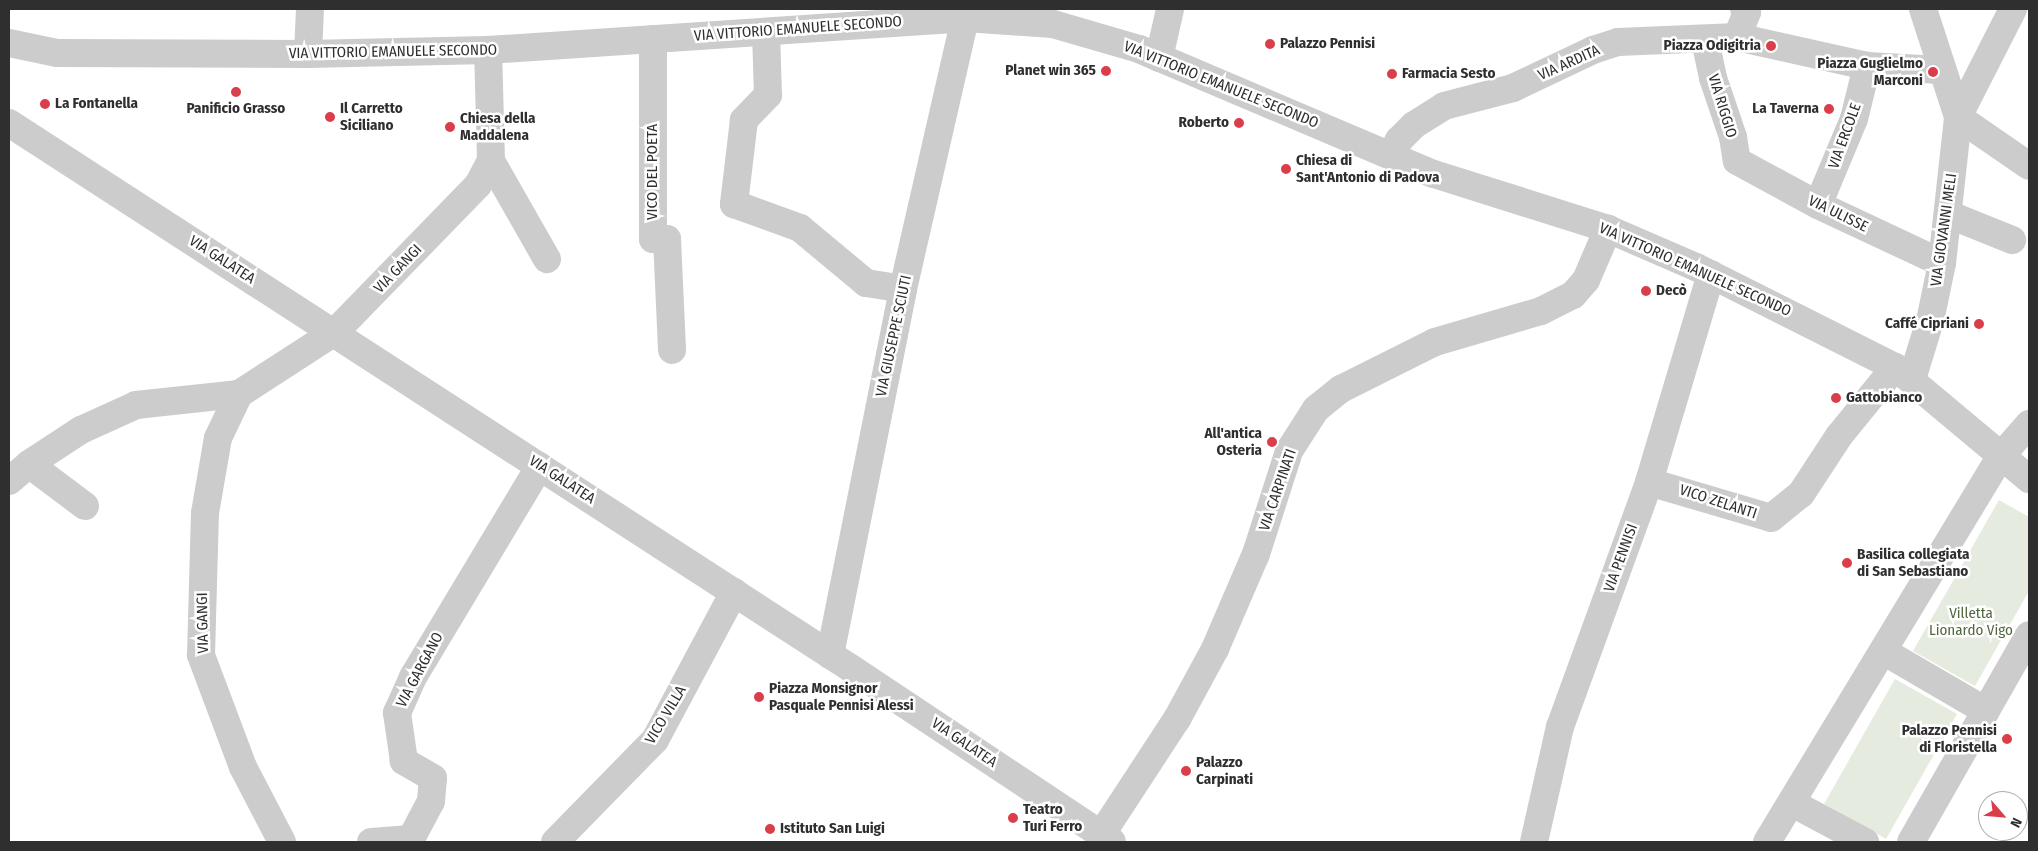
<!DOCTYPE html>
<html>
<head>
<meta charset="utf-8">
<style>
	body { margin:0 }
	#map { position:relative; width:2038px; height:851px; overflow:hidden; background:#fff; font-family:"Fira Sans Condensed",sans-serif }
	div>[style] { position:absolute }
	.green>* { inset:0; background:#e5ebde }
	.minor>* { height:28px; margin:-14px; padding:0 14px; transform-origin:14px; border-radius:14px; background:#ccc }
	.dots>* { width:14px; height:14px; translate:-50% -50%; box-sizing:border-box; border:2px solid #fff; border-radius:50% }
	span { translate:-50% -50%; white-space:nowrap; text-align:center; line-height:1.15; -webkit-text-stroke:5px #fff; paint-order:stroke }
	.street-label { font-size:15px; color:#2f2f2f }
	.poi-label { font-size:15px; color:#2f2f2f; font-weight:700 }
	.left { translate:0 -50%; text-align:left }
	.right { translate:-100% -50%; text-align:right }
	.park-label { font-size:15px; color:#53683f }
	.frame { position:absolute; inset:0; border:10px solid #2f2f2f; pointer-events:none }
	.north { position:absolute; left:1978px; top:791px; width:50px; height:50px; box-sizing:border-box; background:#fff; border:1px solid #acacac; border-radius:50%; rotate:117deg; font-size:14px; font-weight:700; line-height:20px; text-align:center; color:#2f2f2f }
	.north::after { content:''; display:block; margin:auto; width:18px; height:22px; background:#da3e4a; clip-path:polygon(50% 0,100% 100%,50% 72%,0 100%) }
</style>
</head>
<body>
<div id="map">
	<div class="green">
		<i style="clip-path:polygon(1999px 500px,2029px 517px,2029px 591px,1975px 686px,1913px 651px)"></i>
		<i style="clip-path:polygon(1895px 679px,1957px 714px,1886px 839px,1824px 804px)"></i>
	</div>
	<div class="minor">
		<i style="left:1923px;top:9px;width:114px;rotate:72deg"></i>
		<i style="left:1958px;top:117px;width:86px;rotate:34.6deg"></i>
		<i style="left:766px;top:32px;width:63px;rotate:88.2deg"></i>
		<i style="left:768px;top:95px;width:35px;rotate:134deg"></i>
		<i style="left:744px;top:120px;width:85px;rotate:96.8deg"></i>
		<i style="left:734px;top:204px;width:70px;rotate:20deg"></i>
		<i style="left:800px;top:228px;width:86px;rotate:39.8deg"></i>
		<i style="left:866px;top:283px;width:37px;rotate:9deg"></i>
		<i style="left:1737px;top:37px;width:27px;rotate:-68deg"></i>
		<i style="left:1747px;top:12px;width:4px;rotate:-135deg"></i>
		<i style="left:653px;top:39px;width:200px;rotate:90deg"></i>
		<i style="left:653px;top:239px;width:14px"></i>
		<i style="left:667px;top:239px;width:111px;rotate:87.4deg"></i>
		<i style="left:1705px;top:40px;width:39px;rotate:78deg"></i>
		<i style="left:1713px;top:78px;width:62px;rotate:71.3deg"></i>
		<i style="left:1733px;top:137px;width:24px;rotate:81deg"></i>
		<i style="left:1737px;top:161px;width:92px;rotate:28.5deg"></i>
		<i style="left:1818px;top:205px;width:137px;rotate:25.1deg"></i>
		<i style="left:9px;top:43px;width:49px;rotate:11.8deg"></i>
		<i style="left:57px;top:53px;width:251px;rotate:0.2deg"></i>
		<i style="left:308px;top:54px;width:180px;rotate:-1.3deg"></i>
		<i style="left:488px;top:50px;width:478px;rotate:-3.8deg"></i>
		<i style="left:965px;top:18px;width:88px;rotate:3.9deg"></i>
		<i style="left:1053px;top:24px;width:90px;rotate:16.2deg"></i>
		<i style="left:1139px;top:49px;width:320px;rotate:23deg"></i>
		<i style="left:1434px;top:174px;width:182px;rotate:17.5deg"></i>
		<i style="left:1608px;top:229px;width:96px;rotate:23.4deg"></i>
		<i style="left:1696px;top:267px;width:223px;rotate:26.7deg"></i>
		<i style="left:1895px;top:367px;width:175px;rotate:39.9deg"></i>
		<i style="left:308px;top:54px;width:45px;rotate:-87.5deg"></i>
		<i style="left:1159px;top:58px;width:50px;rotate:-77.3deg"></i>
		<i style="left:9px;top:123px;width:1004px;rotate:32.93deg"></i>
		<i style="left:852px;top:669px;width:312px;rotate:33.6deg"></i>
		<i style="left:1391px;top:155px;width:17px;rotate:-62deg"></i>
		<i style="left:1399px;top:140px;width:21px;rotate:-45deg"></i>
		<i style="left:1414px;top:125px;width:36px;rotate:-32deg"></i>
		<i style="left:1444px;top:106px;width:71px;rotate:-14.6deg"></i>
		<i style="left:1513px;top:88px;width:89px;rotate:-25.4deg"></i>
		<i style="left:1593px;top:50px;width:26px;rotate:-18deg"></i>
		<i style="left:1618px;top:42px;width:119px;rotate:-2.4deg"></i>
		<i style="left:1737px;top:37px;width:133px;rotate:12.6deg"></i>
		<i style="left:1867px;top:66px;width:73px;rotate:3.1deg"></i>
		<i style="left:491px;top:161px;width:113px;rotate:60.3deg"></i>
		<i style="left:1818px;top:205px;width:93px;rotate:-67.3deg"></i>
		<i style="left:1854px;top:119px;width:55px;rotate:-76.2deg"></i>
		<i style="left:1950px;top:215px;width:67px;rotate:22deg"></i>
		<i style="left:1912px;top:379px;width:61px;rotate:-72.8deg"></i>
		<i style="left:1930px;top:321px;width:59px;rotate:-78.3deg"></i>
		<i style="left:1942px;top:263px;width:147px;rotate:-83.7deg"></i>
		<i style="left:1958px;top:117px;width:121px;rotate:-63deg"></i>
		<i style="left:29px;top:464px;width:70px;rotate:36.9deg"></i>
		<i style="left:9px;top:481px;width:26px;rotate:-40deg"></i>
		<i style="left:29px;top:464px;width:62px;rotate:-33.2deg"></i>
		<i style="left:81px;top:430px;width:60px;rotate:-24.4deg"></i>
		<i style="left:136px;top:405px;width:104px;rotate:-6.1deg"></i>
		<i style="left:1649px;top:482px;width:127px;rotate:16.4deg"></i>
		<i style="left:1771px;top:518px;width:38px;rotate:-39deg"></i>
		<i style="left:1801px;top:494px;width:69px;rotate:-56.8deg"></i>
		<i style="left:1839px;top:436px;width:89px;rotate:-50.9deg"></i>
		<i style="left:1883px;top:651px;width:119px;rotate:30.2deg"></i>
		<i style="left:830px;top:655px;width:373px;rotate:-78.7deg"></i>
		<i style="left:903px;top:289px;width:278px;rotate:-77.1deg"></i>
		<i style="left:965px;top:18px;width:11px;rotate:-52deg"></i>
		<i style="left:1792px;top:803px;width:83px;rotate:28.1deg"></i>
		<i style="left:1101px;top:835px;width:139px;rotate:-56.8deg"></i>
		<i style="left:1177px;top:719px;width:80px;rotate:-61.5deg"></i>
		<i style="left:1215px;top:649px;width:103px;rotate:-66.7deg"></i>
		<i style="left:1256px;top:554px;width:108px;rotate:-72.2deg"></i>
		<i style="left:1289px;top:451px;width:50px;rotate:-57.3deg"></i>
		<i style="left:1316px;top:409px;width:32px;rotate:-39deg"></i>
		<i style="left:1341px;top:389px;width:105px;rotate:-26.6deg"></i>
		<i style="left:1435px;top:342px;width:110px;rotate:-16.3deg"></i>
		<i style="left:1541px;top:311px;width:36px;rotate:-27deg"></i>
		<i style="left:1573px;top:295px;width:20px;rotate:-49deg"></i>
		<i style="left:1586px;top:280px;width:56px;rotate:-66.7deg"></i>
		<i style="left:282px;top:842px;width:85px;rotate:-117.5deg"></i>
		<i style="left:243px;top:767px;width:120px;rotate:-110.6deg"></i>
		<i style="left:201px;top:655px;width:142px;rotate:-88.4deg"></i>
		<i style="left:205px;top:513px;width:76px;rotate:-80.2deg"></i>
		<i style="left:218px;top:438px;width:49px;rotate:-64.5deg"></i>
		<i style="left:239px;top:394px;width:114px;rotate:-32.9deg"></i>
		<i style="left:335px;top:332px;width:205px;rotate:-45.8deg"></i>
		<i style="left:478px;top:185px;width:27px;rotate:-62deg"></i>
		<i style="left:491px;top:161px;width:111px;rotate:-91.5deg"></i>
		<i style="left:371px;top:842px;width:40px;rotate:-4.3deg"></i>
		<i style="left:411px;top:839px;width:43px;rotate:-62.2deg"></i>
		<i style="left:431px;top:801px;width:23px;rotate:-85deg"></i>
		<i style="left:433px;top:778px;width:34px;rotate:-150deg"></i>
		<i style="left:404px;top:761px;width:49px;rotate:-98.3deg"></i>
		<i style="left:397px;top:713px;width:39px;rotate:-66deg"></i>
		<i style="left:413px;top:677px;width:246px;rotate:-59deg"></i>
		<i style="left:555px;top:842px;width:143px;rotate:-45.6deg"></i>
		<i style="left:655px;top:740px;width:168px;rotate:-61.9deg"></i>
		<i style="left:1534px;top:842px;width:118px;rotate:-77.3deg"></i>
		<i style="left:1560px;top:727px;width:261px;rotate:-70deg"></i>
		<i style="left:1649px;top:482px;width:217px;rotate:-73.4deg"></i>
		<i style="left:1767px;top:842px;width:451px;rotate:-58.8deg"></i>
		<i style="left:2001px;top:456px;width:43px;rotate:-48.8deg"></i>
		<i style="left:1911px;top:842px;width:238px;rotate:-60.3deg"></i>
	</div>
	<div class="dots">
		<i style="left:1270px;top:44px;background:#da3e4a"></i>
		<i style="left:1771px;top:46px;background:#da3e4a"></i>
		<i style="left:1106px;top:71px;background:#da3e4a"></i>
		<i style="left:1933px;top:72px;background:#da3e4a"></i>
		<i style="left:1392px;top:74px;background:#da3e4a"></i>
		<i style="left:236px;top:92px;background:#da3e4a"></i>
		<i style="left:45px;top:104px;background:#da3e4a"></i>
		<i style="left:1829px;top:109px;background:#da3e4a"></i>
		<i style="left:330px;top:117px;background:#da3e4a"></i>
		<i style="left:1239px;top:123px;background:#da3e4a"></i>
		<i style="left:450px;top:127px;background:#da3e4a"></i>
		<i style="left:1286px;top:169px;background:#da3e4a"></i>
		<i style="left:1646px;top:291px;background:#da3e4a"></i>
		<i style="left:1979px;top:324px;background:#da3e4a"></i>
		<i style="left:1836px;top:398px;background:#da3e4a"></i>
		<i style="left:1272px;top:442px;background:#da3e4a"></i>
		<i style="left:1847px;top:563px;background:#da3e4a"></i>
		<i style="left:759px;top:697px;background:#da3e4a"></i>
		<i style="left:2007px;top:739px;background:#da3e4a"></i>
		<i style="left:1186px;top:771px;background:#da3e4a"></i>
		<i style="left:1013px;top:818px;background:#da3e4a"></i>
		<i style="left:770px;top:829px;background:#da3e4a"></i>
	</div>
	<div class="street-label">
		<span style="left:798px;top:29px;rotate:-4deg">VIA VITTORIO EMANUELE SECONDO</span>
		<span style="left:393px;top:52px;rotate:-1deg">VIA VITTORIO EMANUELE SECONDO</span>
		<span style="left:1569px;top:63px;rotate:-24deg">VIA ARDITA</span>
		<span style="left:1221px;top:85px;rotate:22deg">VIA VITTORIO EMANUELE SECONDO</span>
		<span style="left:1722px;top:106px;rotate:73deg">VIA RIGGIO</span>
		<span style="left:1845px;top:136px;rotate:-70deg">VIA ERCOLE</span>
		<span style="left:653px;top:172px;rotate:-90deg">VICO DEL POETA</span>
		<span style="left:1838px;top:214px;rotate:26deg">VIA ULISSE</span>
		<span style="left:1944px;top:230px;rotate:-82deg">VIA GIOVANNI MELI</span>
		<span style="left:222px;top:260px;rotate:33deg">VIA GALATEA</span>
		<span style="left:398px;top:269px;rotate:-46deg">VIA GANGI</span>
		<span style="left:1695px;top:270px;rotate:24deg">VIA VITTORIO EMANUELE SECONDO</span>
		<span style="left:894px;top:336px;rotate:-78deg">VIA GIUSEPPE SCIUTI</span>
		<span style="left:562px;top:480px;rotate:33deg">VIA GALATEA</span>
		<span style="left:1278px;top:490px;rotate:-71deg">VIA CARPINATI</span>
		<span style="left:1718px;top:502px;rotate:18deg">VICO ZELANTI</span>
		<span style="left:1621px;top:558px;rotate:-70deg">VIA PENNISI</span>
		<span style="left:203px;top:623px;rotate:-91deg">VIA GANGI</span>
		<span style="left:420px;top:670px;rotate:-62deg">VIA GARGANO</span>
		<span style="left:666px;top:715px;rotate:-59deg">VICO VILLA</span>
		<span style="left:964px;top:743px;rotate:34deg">VIA GALATEA</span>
	</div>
	<div class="poi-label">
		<span class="left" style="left:1280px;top:44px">Palazzo Pennisi</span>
		<span class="right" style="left:1761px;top:46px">Piazza Odigitria</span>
		<span class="right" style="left:1923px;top:72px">Piazza Guglielmo<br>Marconi</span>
		<span class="right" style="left:1096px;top:71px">Planet win 365</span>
		<span class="left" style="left:1402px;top:74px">Farmacia Sesto</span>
		<span class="left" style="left:55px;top:104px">La Fontanella</span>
		<span class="left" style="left:340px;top:117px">Il Carretto<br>Siciliano</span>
		<span style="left:236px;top:109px">Panificio Grasso</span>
		<span class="right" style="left:1819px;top:109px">La Taverna</span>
		<span class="left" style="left:460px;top:127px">Chiesa della<br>Maddalena</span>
		<span class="right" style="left:1229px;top:123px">Roberto</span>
		<span class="left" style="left:1296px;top:169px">Chiesa di<br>Sant'Antonio di Padova</span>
		<span class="left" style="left:1656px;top:291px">Decò</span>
		<span class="right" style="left:1969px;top:324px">Caffé Cipriani</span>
		<span class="left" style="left:1846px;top:398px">Gattobianco</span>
		<span class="right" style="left:1262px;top:442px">All'antica<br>Osteria</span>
		<span class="left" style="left:1857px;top:563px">Basilica collegiata<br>di San Sebastiano</span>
		<span class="left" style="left:769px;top:697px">Piazza Monsignor<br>Pasquale Pennisi Alessi</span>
		<span class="right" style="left:1997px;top:739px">Palazzo Pennisi<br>di Floristella</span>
		<span class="left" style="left:1196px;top:771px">Palazzo<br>Carpinati</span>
		<span class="left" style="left:1023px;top:818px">Teatro<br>Turi Ferro</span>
		<span class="left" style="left:780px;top:829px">Istituto San Luigi</span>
	</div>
	<div class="park-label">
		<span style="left:1971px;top:622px">Villetta<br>Lionardo Vigo</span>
	</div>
	<div class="frame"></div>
	<div class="north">N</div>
</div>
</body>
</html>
